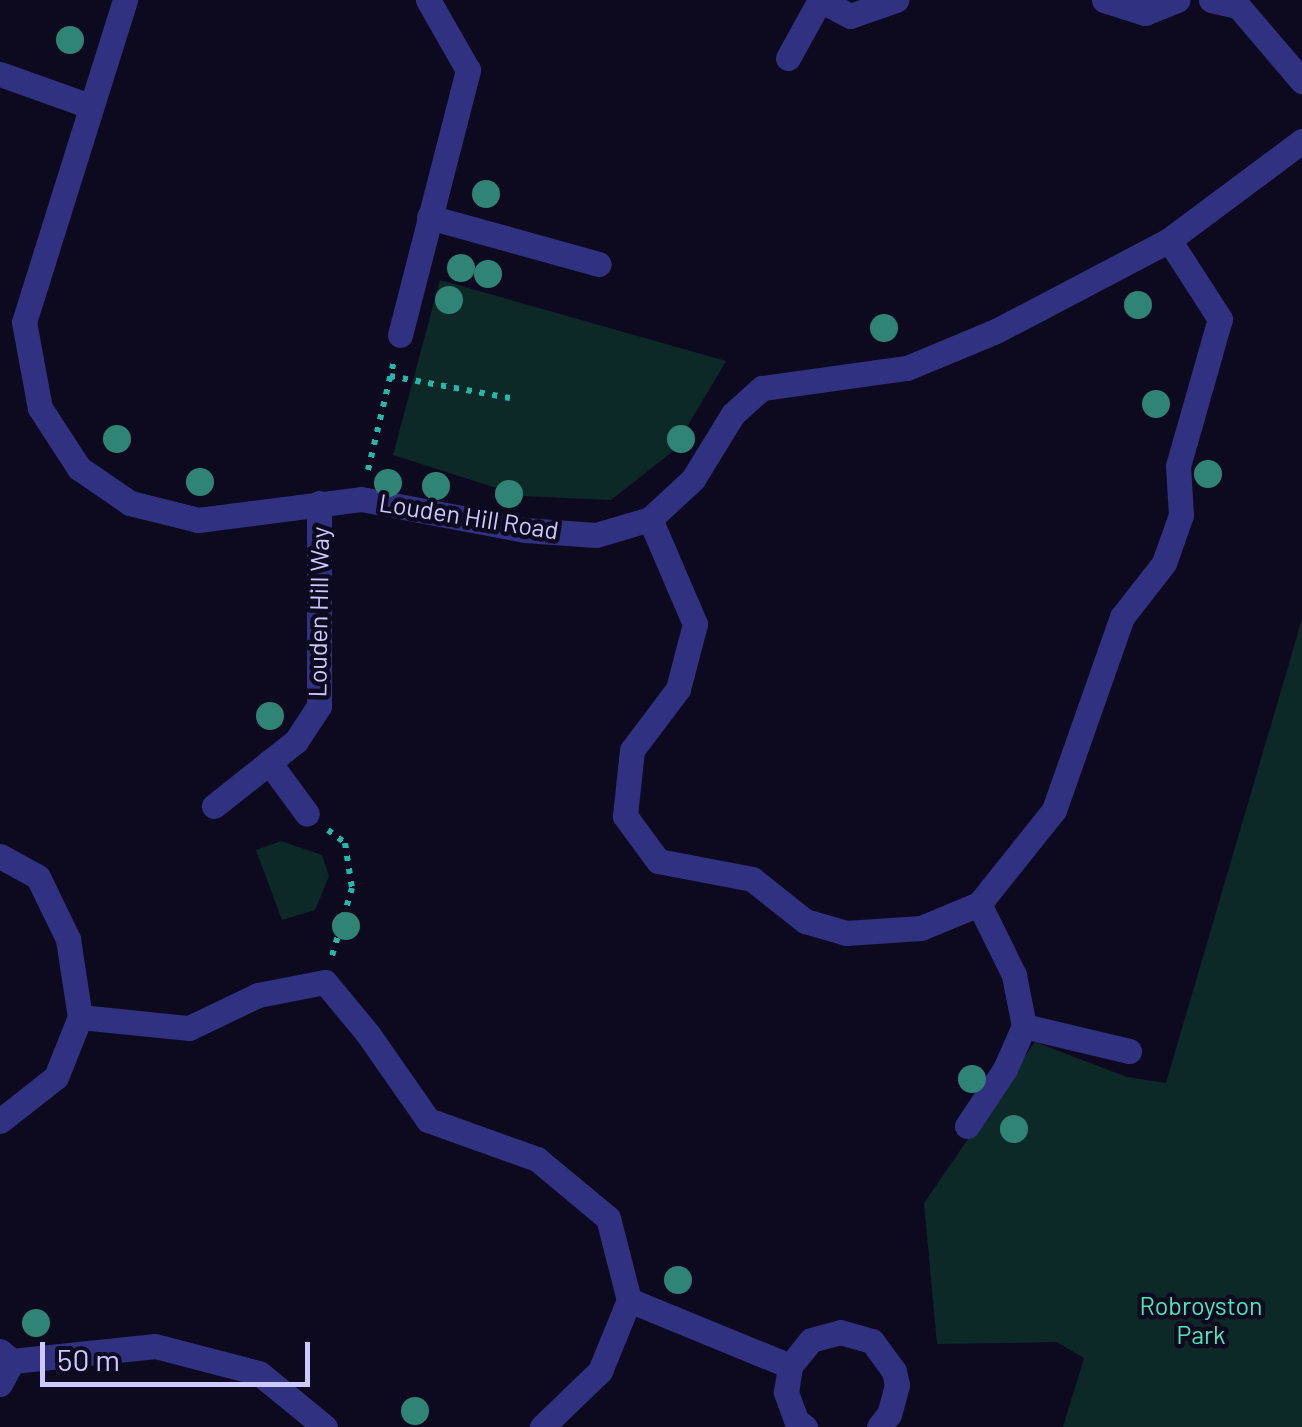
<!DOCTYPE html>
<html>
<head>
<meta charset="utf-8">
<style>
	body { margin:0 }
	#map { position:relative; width:1302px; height:1427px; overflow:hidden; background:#0d0a1f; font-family:Barlow,sans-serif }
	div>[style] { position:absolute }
	.green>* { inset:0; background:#0d2927 }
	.path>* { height:6px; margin-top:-3px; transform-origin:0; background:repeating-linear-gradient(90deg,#23b8aa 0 5px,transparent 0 13px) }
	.minor>* { height:25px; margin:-12.5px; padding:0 12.5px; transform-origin:12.5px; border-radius:12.5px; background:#313182 }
	.trees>* { width:28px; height:28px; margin:-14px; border-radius:50%; background:#2f8475 }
	span { translate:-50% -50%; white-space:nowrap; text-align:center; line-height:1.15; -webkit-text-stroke:9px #0d0a1f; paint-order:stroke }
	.street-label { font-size:25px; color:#cdc8ff }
	.park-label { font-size:25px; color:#4be8bc }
	.scale { position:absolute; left:40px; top:1342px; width:270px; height:45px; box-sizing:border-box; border:5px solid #cdc8ff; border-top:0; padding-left:12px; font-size:30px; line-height:35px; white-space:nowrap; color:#cdc8ff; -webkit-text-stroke:8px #0d0a1f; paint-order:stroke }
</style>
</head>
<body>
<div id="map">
	<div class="green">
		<i style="clip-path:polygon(440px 280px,726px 361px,672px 452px,611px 500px,522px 496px,393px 455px)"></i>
		<i style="clip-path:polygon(1302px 619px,1302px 1427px,1063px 1427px,1084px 1358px,1057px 1342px,937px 1344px,924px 1203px,1035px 1042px,1127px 1077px,1166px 1083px)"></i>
		<i style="clip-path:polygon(281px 841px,322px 855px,329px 876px,315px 910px,282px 920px,256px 850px)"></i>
	</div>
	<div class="path">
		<i style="left:390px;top:376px;width:122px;rotate:10.4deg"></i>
		<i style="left:368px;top:470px;width:112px;rotate:-76.6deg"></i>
		<i style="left:328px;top:830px;width:21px;rotate:37deg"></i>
		<i style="left:345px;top:843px;width:46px;rotate:81.2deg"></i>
		<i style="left:352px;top:888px;width:71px;rotate:106.4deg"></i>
	</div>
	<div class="minor">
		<i style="left:125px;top:0;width:337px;rotate:107.4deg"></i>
		<i style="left:24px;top:322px;width:87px;rotate:79.5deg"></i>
		<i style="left:40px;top:408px;width:72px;rotate:57deg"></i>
		<i style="left:79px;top:468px;width:62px;rotate:34.5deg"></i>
		<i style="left:130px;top:503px;width:70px;rotate:14deg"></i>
		<i style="left:198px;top:520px;width:164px;rotate:-7.3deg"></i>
		<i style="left:361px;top:499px;width:167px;rotate:10.7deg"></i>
		<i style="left:525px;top:530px;width:71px;rotate:4deg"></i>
		<i style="left:596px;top:535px;width:56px;rotate:-16.5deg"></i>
		<i style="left:650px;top:519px;width:59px;rotate:-42.9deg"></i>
		<i style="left:693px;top:479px;width:76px;rotate:-58.4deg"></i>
		<i style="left:733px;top:414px;width:39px;rotate:-42deg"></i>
		<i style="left:762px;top:388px;width:146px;rotate:-7.9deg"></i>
		<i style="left:907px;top:368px;width:96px;rotate:-22.6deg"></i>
		<i style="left:996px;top:331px;width:195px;rotate:-27.7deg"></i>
		<i style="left:1169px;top:240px;width:166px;rotate:-36.7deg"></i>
		<i style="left:820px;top:0;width:34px;rotate:28deg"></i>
		<i style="left:850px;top:16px;width:49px;rotate:-19.2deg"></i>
		<i style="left:1104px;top:0;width:43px;rotate:17.6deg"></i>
		<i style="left:1145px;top:13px;width:35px;rotate:-22deg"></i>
		<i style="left:1211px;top:0;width:28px;rotate:13deg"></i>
		<i style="left:1238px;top:6px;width:99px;rotate:49.5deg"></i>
		<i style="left:788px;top:58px;width:66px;rotate:-61.1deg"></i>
		<i style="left:0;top:74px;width:96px;rotate:19.6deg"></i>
		<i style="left:429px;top:217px;width:176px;rotate:15.5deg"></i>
		<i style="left:400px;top:335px;width:274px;rotate:-75.6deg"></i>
		<i style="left:468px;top:70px;width:81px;rotate:-119.7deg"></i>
		<i style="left:650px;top:519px;width:114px;rotate:66.8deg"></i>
		<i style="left:695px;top:624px;width:67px;rotate:104.7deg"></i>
		<i style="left:678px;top:689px;width:76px;rotate:127deg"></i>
		<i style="left:632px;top:750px;width:66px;rotate:96.1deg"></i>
		<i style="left:625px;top:816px;width:56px;rotate:53.7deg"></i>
		<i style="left:658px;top:861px;width:96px;rotate:10.8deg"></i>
		<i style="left:752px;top:879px;width:68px;rotate:38.4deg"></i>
		<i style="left:805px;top:921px;width:43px;rotate:16.3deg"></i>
		<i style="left:846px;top:933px;width:75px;rotate:-3.8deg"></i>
		<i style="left:921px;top:928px;width:63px;rotate:-22.5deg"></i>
		<i style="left:979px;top:904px;width:120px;rotate:-51.4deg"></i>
		<i style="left:1054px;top:810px;width:205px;rotate:-70.6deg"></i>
		<i style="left:1122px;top:617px;width:68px;rotate:-52.1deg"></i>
		<i style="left:1164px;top:563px;width:51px;rotate:-70.5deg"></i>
		<i style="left:1181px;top:515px;width:49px;rotate:-93.5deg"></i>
		<i style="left:1178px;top:466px;width:153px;rotate:-74.1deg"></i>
		<i style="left:1220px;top:319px;width:94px;rotate:-122.8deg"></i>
		<i style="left:269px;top:762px;width:64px;rotate:53.8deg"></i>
		<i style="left:214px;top:806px;width:105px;rotate:-38.4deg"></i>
		<i style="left:296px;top:741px;width:42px;rotate:-56.7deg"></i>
		<i style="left:319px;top:706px;width:203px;rotate:-90deg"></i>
		<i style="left:0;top:856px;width:43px;rotate:28.9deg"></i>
		<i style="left:38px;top:877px;width:69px;rotate:64.2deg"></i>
		<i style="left:68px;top:939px;width:79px;rotate:81.3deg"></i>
		<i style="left:80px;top:1017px;width:110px;rotate:5.8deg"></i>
		<i style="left:189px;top:1028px;width:76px;rotate:-25.6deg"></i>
		<i style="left:258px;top:995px;width:68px;rotate:-11deg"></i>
		<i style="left:325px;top:982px;width:67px;rotate:50.4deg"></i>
		<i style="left:368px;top:1034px;width:105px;rotate:55.1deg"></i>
		<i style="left:428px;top:1120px;width:116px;rotate:19.7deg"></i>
		<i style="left:537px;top:1159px;width:92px;rotate:39.7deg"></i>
		<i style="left:608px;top:1218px;width:85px;rotate:75.6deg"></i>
		<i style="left:629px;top:1300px;width:77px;rotate:112.2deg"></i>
		<i style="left:600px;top:1371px;width:81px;rotate:136deg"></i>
		<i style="left:1024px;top:1026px;width:108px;rotate:13.4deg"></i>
		<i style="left:0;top:1121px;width:71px;rotate:-38.2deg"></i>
		<i style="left:56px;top:1077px;width:65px;rotate:-68.2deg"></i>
		<i style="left:967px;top:1126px;width:69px;rotate:-56.3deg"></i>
		<i style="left:1005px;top:1069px;width:47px;rotate:-66.2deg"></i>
		<i style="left:1024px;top:1026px;width:52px;rotate:-101.1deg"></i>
		<i style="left:1014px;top:975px;width:79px;rotate:-116.2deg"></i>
		<i style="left:629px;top:1300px;width:174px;rotate:22.3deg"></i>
		<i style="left:0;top:1351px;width:16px;rotate:40deg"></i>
		<i style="left:12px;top:1361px;width:144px;rotate:-6deg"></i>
		<i style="left:155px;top:1346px;width:107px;rotate:14.6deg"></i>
		<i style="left:259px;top:1373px;width:85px;rotate:39.3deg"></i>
		<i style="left:0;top:1384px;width:26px;rotate:-62deg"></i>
		<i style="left:805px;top:1427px;width:11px;rotate:-142deg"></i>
		<i style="left:796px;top:1420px;width:30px;rotate:-110deg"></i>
		<i style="left:786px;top:1392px;width:26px;rotate:-81deg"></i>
		<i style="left:790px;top:1366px;width:33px;rotate:-51deg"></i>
		<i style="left:811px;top:1340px;width:30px;rotate:-15deg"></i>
		<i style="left:840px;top:1332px;width:33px;rotate:16deg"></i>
		<i style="left:872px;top:1341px;width:37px;rotate:54deg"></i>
		<i style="left:894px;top:1371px;width:14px;rotate:78deg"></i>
		<i style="left:897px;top:1385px;width:30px;rotate:105deg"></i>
		<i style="left:889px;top:1414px;width:16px;rotate:128deg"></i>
	</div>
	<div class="trees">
		<i style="left:70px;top:40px"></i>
		<i style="left:486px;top:194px"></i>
		<i style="left:461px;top:268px"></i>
		<i style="left:488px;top:274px"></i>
		<i style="left:449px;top:300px"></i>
		<i style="left:1138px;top:305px"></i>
		<i style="left:884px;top:328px"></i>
		<i style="left:1156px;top:404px"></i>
		<i style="left:117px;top:439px"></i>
		<i style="left:681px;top:439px"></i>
		<i style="left:1208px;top:474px"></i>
		<i style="left:200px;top:482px"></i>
		<i style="left:388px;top:483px"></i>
		<i style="left:436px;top:486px"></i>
		<i style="left:509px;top:494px"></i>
		<i style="left:270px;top:716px"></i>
		<i style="left:346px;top:926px"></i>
		<i style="left:972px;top:1079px"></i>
		<i style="left:1014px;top:1129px"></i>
		<i style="left:678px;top:1280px"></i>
		<i style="left:36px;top:1323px"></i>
		<i style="left:415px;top:1411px"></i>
	</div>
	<div class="street-label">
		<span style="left:469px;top:516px;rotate:9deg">Louden Hill Road</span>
		<span style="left:318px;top:612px;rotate:-89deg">Louden Hill Way</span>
	</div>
	<div class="park-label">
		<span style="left:1201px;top:1320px">Robroyston<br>Park</span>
	</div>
	<div class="scale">50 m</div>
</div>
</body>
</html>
